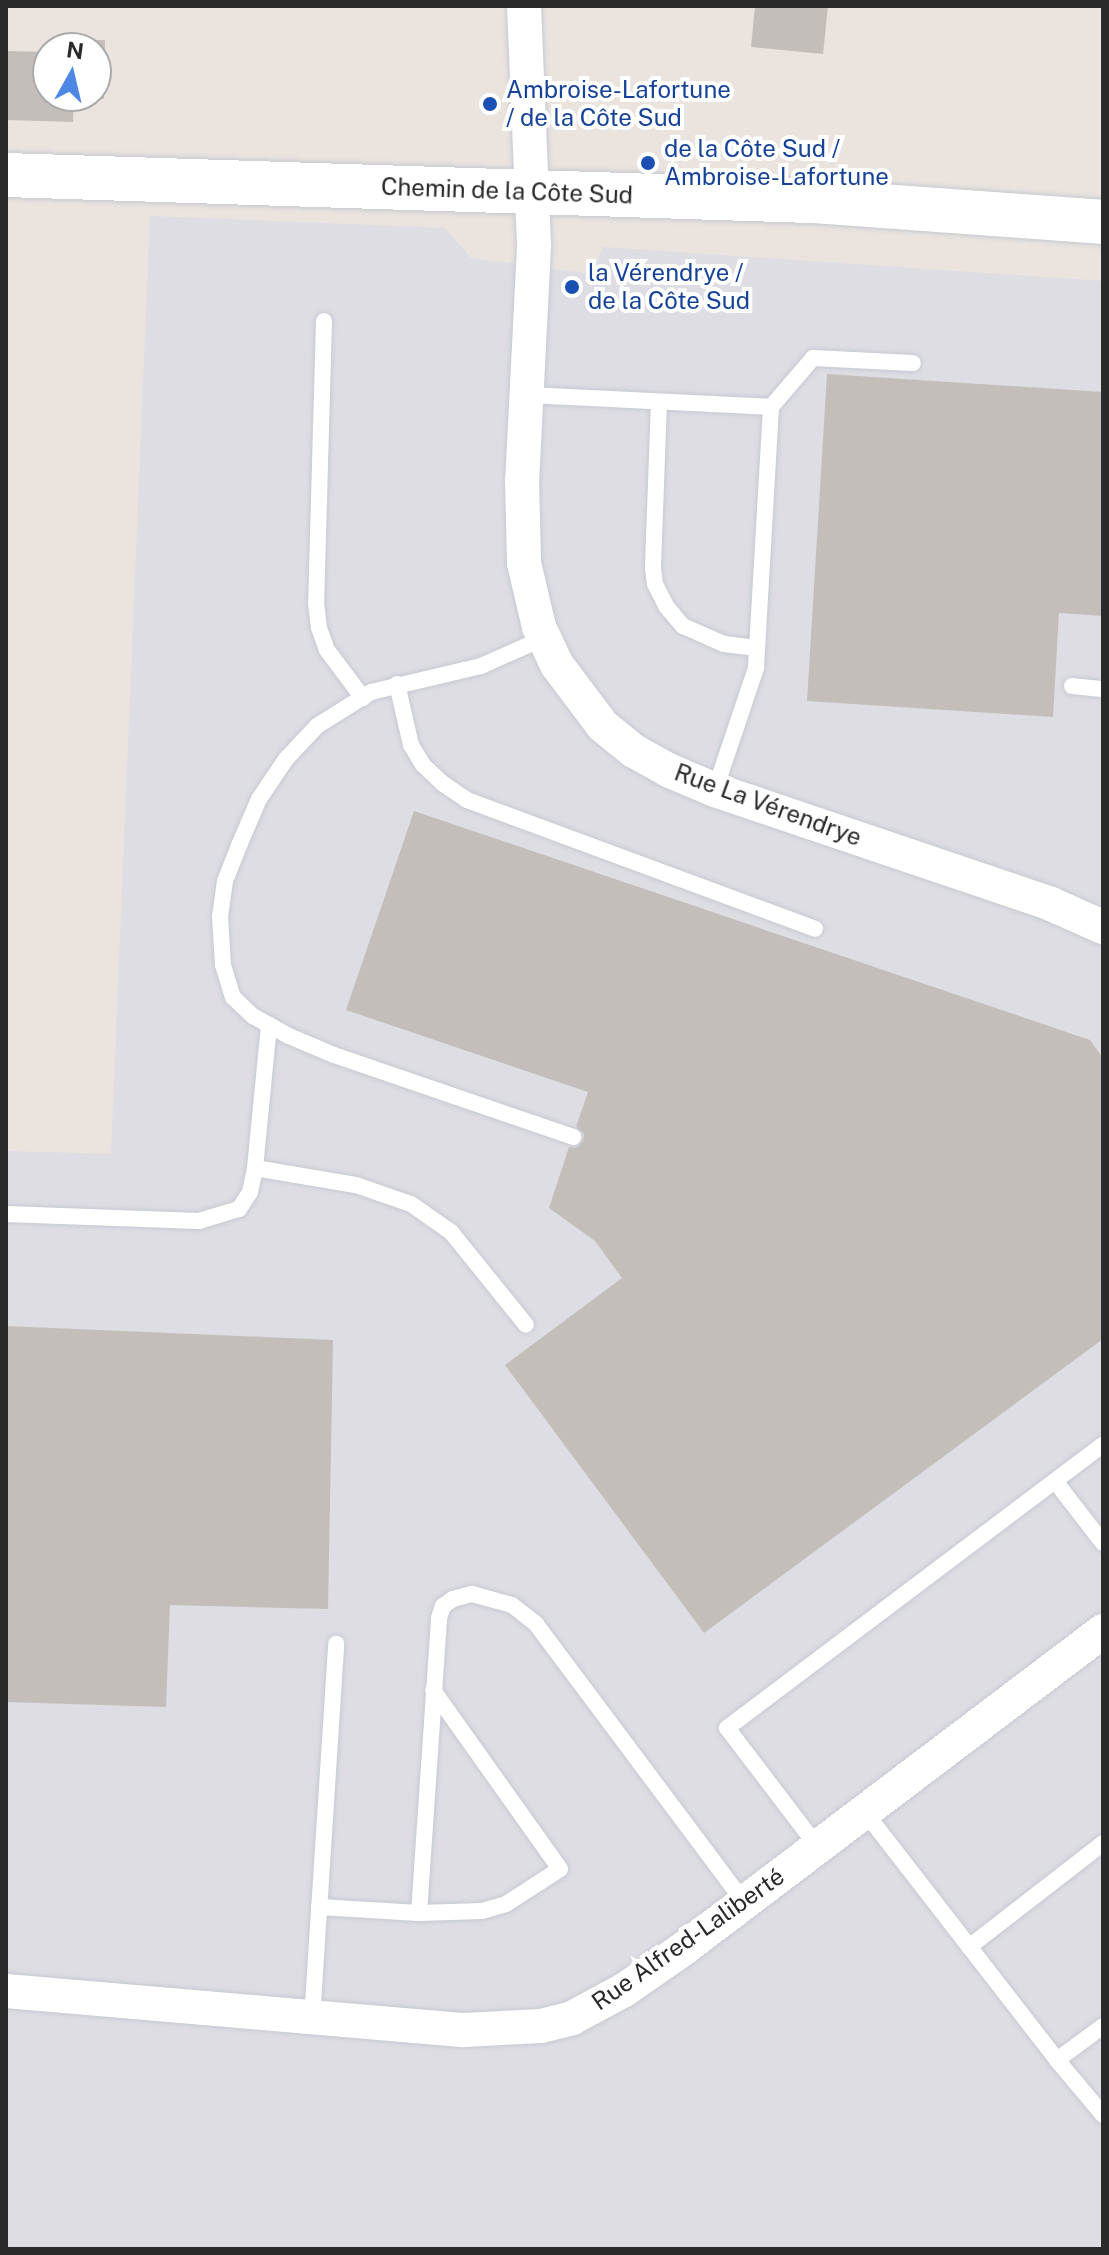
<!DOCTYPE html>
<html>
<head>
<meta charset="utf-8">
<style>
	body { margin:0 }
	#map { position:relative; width:1109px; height:2255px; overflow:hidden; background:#eae3de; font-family:"Public Sans",sans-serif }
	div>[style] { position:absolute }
	.industrial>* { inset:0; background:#dedde4 }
	.building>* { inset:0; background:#c3beb9 }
	.roads { filter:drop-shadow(0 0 2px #c5cad2) drop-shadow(0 0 2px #c5cad2) }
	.lane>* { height:16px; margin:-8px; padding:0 8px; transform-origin:8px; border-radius:8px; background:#fff }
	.street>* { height:34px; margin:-17px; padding:0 17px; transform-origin:17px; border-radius:17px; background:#fff }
	.secondary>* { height:44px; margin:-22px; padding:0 22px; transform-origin:22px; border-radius:22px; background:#fff }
	.dots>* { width:22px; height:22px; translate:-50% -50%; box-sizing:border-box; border:4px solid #fff; border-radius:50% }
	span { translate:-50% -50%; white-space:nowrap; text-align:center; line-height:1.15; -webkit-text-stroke:8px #fff; paint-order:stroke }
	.transit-label { font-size:24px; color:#164399 }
	.left { translate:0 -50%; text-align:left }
	.street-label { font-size:24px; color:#2a2a2a }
	.frame { position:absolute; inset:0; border:8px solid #2a2a2a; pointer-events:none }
	.north { position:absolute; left:32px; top:32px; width:80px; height:80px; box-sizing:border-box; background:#fff; border:2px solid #aaa; border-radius:50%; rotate:8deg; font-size:22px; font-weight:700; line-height:32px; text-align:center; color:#2a2a2a }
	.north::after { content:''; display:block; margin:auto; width:28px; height:36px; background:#4f87e6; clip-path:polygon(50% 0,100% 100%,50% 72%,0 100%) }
</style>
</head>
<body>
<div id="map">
	<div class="industrial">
		<i style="clip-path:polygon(150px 216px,445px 228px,471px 258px,592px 274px,603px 247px,1103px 281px,1103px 2249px,6px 2249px,6px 1151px,111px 1154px)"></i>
	</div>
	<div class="building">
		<i style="clip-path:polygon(755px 6px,828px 6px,823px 54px,751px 47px)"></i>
		<i style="clip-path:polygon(60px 40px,105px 40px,104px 99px,74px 98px,73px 122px,6px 120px,6px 51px,48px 52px,48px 96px,96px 96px,96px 48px,60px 48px)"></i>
		<i style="clip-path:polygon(827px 374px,1103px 392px,1103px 616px,1059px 613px,1053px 717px,807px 701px)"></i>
		<i style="clip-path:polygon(414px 811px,1090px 1040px,1103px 1058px,1103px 1339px,704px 1633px,505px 1365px,622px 1278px,595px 1241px,549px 1208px,569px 1147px,576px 1148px,583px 1141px,584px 1134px,576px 1127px,588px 1092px,346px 1010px)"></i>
		<i style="clip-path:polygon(6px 1326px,333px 1340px,328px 1609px,170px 1605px,166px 1707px,6px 1702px)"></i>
	</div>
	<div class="roads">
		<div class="lane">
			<i style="left:324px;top:321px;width:282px;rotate:91.6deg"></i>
			<i style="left:316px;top:603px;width:25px;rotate:83deg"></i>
			<i style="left:319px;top:628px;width:23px;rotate:70deg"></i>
			<i style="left:327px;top:650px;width:60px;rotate:53.1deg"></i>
			<i style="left:526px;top:395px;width:245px;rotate:2.8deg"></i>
			<i style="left:771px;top:407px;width:261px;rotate:93.3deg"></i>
			<i style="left:756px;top:668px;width:129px;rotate:108.6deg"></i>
			<i style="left:659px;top:402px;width:166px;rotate:92.1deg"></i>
			<i style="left:653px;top:568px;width:16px;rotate:83deg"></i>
			<i style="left:655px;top:584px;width:25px;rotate:63deg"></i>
			<i style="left:666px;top:606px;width:26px;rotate:50deg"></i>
			<i style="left:683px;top:626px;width:45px;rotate:23.7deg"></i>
			<i style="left:724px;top:644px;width:33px;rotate:7deg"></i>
			<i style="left:771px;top:407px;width:65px;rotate:-49.4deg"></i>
			<i style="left:813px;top:358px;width:100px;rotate:2.9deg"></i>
			<i style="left:544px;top:638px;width:69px;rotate:156deg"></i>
			<i style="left:481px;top:666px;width:113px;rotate:166.7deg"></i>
			<i style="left:371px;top:692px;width:64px;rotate:147.8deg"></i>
			<i style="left:317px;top:726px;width:45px;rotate:133.2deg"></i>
			<i style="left:286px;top:759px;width:48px;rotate:124deg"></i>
			<i style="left:259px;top:799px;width:48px;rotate:113.4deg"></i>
			<i style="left:240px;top:843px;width:41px;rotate:111.5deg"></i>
			<i style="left:225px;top:881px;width:35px;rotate:98deg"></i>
			<i style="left:220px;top:916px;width:49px;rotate:86.5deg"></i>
			<i style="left:223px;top:965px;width:34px;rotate:73deg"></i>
			<i style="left:233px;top:997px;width:28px;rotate:44deg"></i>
			<i style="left:253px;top:1016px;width:41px;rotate:29.1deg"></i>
			<i style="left:289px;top:1036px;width:49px;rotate:22.9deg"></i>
			<i style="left:334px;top:1055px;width:253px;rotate:18.9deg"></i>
			<i style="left:397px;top:684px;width:63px;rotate:77.1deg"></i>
			<i style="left:411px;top:745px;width:23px;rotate:59deg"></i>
			<i style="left:423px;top:765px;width:26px;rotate:43deg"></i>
			<i style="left:442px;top:783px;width:30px;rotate:34deg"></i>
			<i style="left:467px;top:800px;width:371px;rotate:20.3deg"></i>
			<i style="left:1072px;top:686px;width:31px;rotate:6deg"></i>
			<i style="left:255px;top:1168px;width:102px;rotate:9.6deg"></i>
			<i style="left:356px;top:1185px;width:58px;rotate:19.1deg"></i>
			<i style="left:411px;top:1204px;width:49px;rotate:35deg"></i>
			<i style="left:451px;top:1232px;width:119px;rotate:51.1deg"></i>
			<i style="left:6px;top:1214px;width:193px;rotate:2.1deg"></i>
			<i style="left:199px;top:1221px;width:42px;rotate:-16.7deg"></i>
			<i style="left:239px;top:1209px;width:20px;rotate:-57deg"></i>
			<i style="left:250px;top:1192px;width:25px;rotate:-78deg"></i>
			<i style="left:255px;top:1168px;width:144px;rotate:-84.4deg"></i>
			<i style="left:1055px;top:1481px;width:78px;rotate:52.3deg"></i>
			<i style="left:864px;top:1811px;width:315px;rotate:52.2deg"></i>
			<i style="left:1057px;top:2060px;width:57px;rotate:-36.5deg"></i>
			<i style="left:817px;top:1846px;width:148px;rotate:-127.3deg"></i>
			<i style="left:727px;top:1728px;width:471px;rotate:-37deg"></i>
			<i style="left:319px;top:1907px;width:100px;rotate:3.4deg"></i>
			<i style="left:419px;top:1913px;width:296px;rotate:-86.1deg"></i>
			<i style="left:439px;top:1618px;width:13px;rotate:-72deg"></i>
			<i style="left:443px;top:1606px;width:12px;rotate:-35deg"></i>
			<i style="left:453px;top:1599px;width:20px;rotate:-15deg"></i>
			<i style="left:472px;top:1594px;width:41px;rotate:15.4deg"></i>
			<i style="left:512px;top:1605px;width:31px;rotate:38deg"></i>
			<i style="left:536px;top:1624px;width:349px;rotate:53.2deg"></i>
			<i style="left:419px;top:1913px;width:63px;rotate:-1.8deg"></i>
			<i style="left:482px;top:1911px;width:25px;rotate:-16deg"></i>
			<i style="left:506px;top:1904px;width:64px;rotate:-32.9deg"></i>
			<i style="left:560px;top:1869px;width:219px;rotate:-125.4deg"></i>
			<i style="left:969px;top:1947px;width:170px;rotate:-37.8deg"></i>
			<i style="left:312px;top:2019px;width:376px;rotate:-86.3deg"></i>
			<i style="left:1057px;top:2060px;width:72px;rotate:50.1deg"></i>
		</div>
		<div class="street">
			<i style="left:524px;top:6px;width:241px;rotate:87.6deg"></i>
			<i style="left:534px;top:247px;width:233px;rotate:92.9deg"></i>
			<i style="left:522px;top:480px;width:83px;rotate:88.6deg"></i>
			<i style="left:524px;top:563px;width:66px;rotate:76.8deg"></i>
			<i style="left:539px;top:627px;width:42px;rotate:64.7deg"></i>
			<i style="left:557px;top:665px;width:76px;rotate:53deg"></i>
			<i style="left:603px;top:726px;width:40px;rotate:39deg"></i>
			<i style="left:634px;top:751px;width:39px;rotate:29deg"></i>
			<i style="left:668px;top:770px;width:51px;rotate:23.1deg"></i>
			<i style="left:715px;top:790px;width:355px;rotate:18.7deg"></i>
			<i style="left:1051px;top:904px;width:57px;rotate:23.9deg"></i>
			<i style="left:6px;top:1991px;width:460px;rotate:4.9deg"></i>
			<i style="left:464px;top:2030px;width:77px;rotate:-3deg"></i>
			<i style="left:541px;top:2026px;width:32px;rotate:-14deg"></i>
			<i style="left:572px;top:2018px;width:59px;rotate:-28.3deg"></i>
			<i style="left:624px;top:1990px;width:72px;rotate:-34.8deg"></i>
			<i style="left:683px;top:1949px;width:527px;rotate:-37.13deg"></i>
		</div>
		<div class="secondary">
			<i style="left:6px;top:175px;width:806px;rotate:1.85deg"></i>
			<i style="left:812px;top:201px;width:292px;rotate:4.1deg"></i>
		</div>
	</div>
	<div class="dots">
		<i style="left:490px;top:104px;background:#1a4fb4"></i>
		<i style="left:648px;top:163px;background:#1a4fb4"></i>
		<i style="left:572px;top:287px;background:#1a4fb4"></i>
	</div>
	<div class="transit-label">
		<span class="left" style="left:506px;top:104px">Ambroise-Lafortune<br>/ de la Côte Sud</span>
		<span class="left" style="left:664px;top:163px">de la Côte Sud /<br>Ambroise-Lafortune</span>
		<span class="left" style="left:588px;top:287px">la Vérendrye /<br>de la Côte Sud</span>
	</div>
	<div class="street-label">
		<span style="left:507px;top:191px;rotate:2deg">Chemin de la Côte Sud</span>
		<span style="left:768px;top:805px;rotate:20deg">Rue La Vérendrye</span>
		<span style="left:688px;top:1939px;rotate:-35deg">Rue Alfred-Laliberté</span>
	</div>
	<div class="frame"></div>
	<div class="north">N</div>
</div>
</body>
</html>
